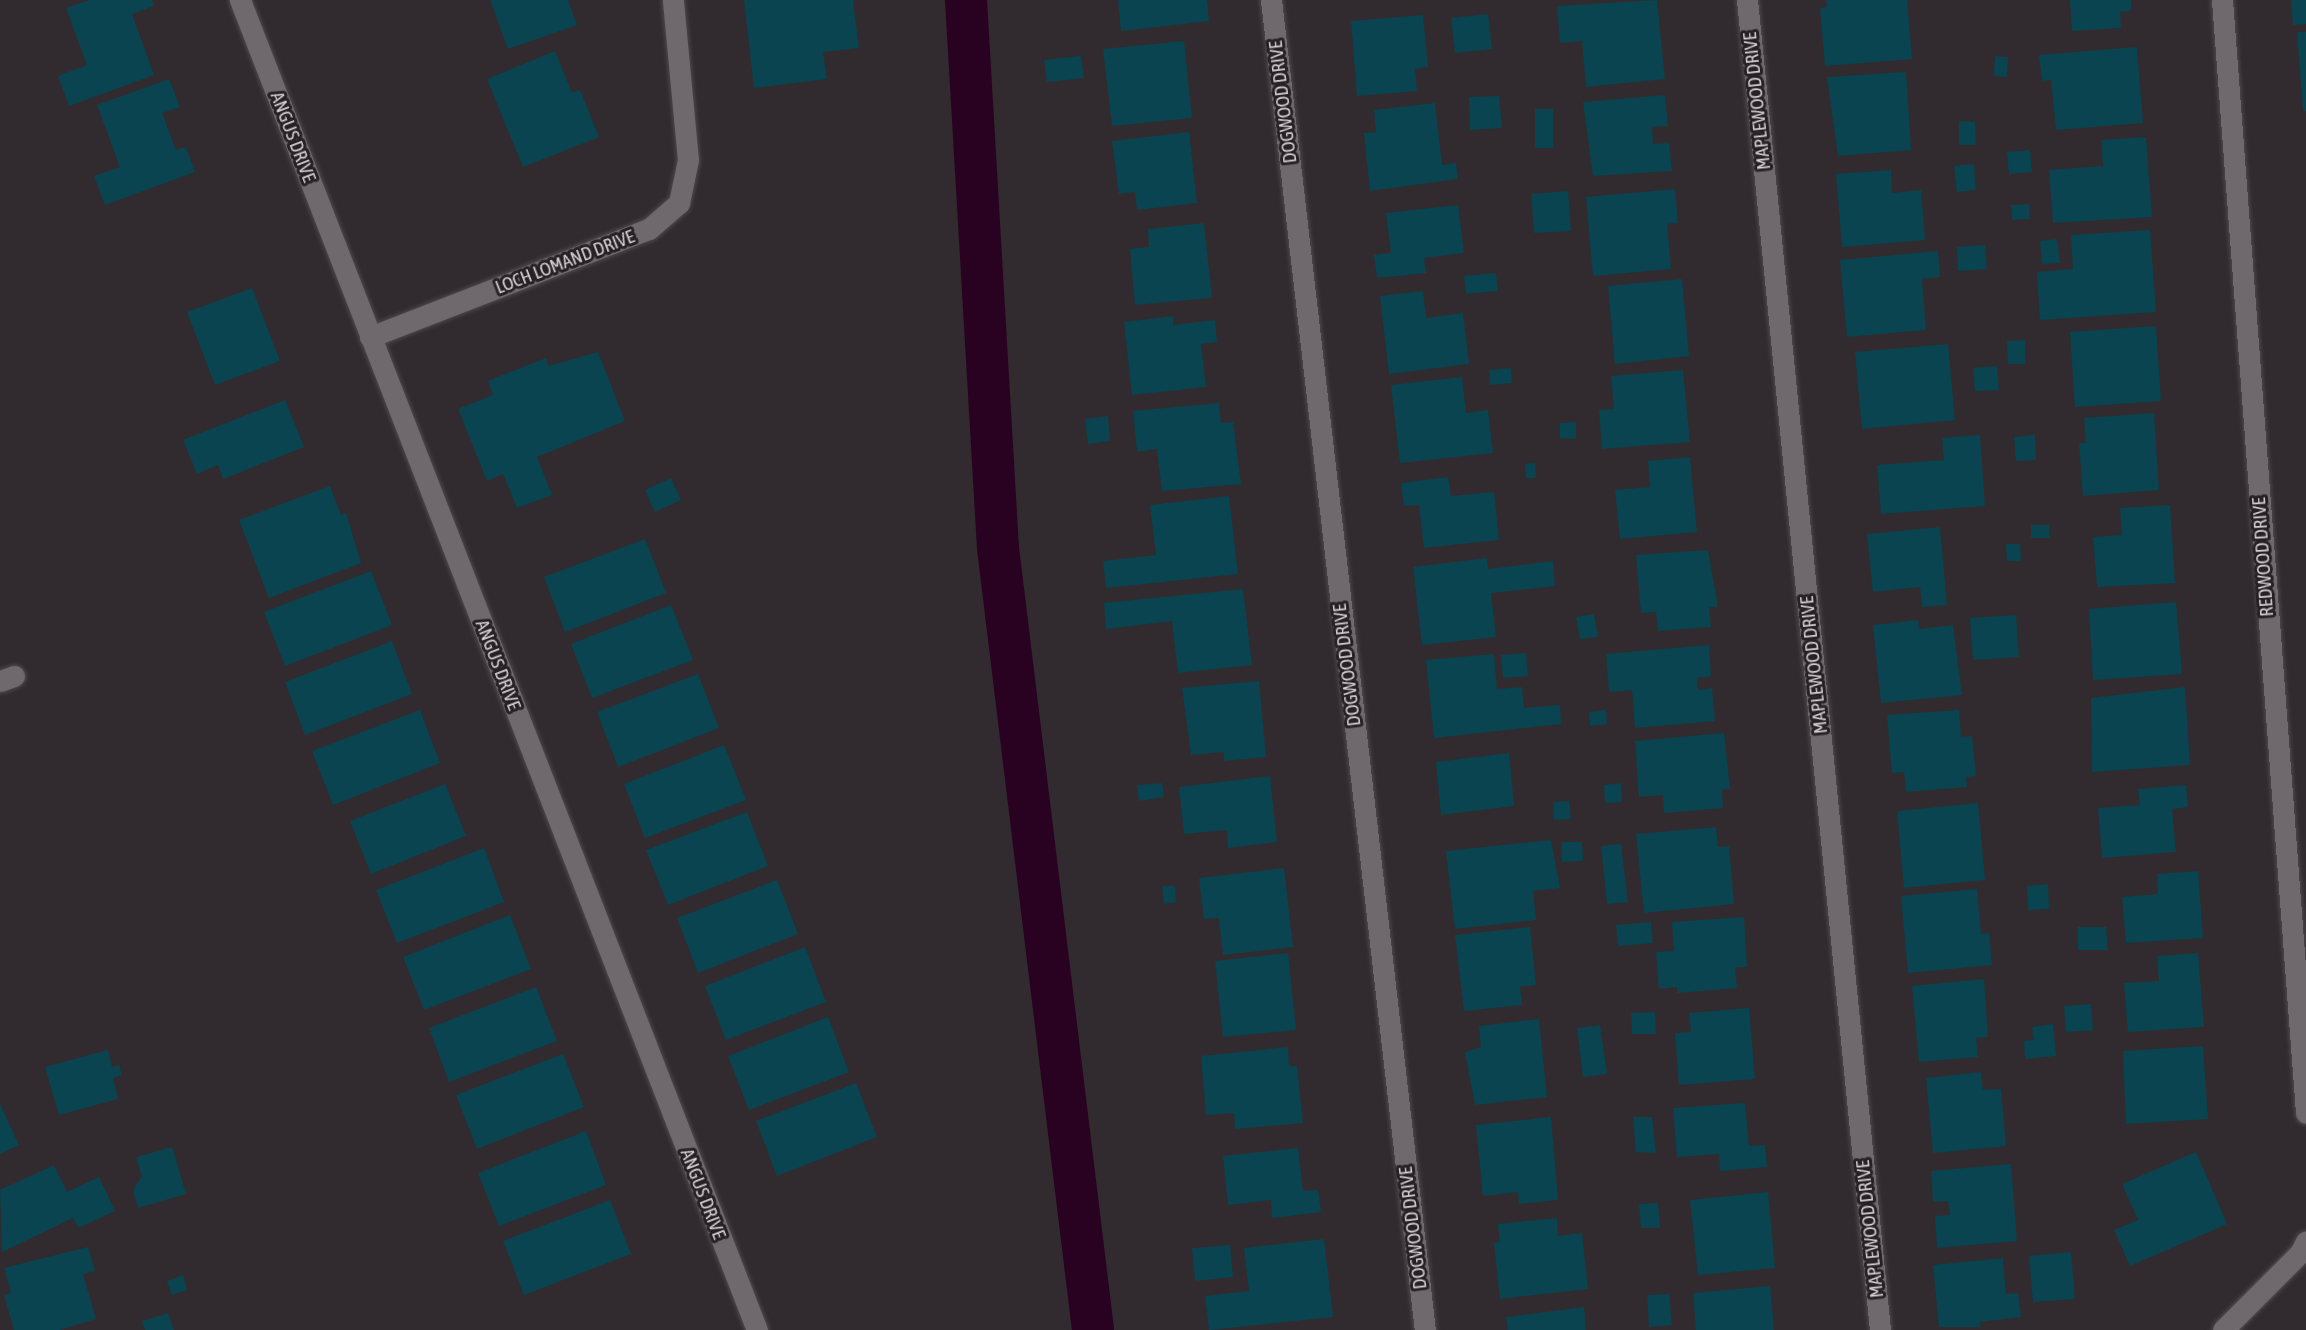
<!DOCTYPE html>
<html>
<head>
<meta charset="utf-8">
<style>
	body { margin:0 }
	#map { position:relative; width:2306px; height:1330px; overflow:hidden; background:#312b2f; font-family:"Asap Condensed",sans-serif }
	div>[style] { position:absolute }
	.canal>* { height:42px; margin:-21px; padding:0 21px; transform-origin:21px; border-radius:21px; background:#290222 }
	.building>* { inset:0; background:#094450 }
	.roads { filter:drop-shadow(0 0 2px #4d484c) drop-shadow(0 0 2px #4d484c) }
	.minor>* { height:21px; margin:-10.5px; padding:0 10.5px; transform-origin:10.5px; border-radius:10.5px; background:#6f686d }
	span { translate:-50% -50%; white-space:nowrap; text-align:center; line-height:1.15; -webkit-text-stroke:6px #272125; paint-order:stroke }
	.street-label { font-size:19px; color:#d4d0d3 }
</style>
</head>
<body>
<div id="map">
	<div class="canal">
		<i style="left:966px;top:0;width:549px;rotate:86.66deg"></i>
		<i style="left:998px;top:548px;width:788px;rotate:83.07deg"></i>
	</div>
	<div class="building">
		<i style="clip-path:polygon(89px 0,152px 0,154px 6px,132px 14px,154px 75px,69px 106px,58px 76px,87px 65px,66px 8px)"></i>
		<i style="clip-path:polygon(490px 0,568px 0,577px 25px,508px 49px)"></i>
		<i style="clip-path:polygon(744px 0,853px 0,859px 48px,823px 52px,827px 79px,754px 88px)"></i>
		<i style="clip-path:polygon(1118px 0,1207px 0,1209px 21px,1121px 31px)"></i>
		<i style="clip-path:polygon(1657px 0,1665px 79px,1586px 87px,1582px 41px,1560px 43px,1557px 6px)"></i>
		<i style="clip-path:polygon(1826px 0,1907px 0,1912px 59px,1825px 66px,1820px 8px,1827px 7px)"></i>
		<i style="clip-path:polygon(2070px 0,2131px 0,2131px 11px,2120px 12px,2121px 28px,2072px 31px)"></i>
		<i style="clip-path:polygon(2291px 0,2306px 0,2306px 24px,2293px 25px)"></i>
		<i style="clip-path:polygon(1488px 14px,1492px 49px,1455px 53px,1451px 18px)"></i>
		<i style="clip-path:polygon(1423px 15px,1428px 67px,1415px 69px,1417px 91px,1357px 96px,1351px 21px)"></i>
		<i style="clip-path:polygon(2297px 32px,2306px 32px,2306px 111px,2303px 111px)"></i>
		<i style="clip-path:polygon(1184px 41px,1192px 118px,1112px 126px,1103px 49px)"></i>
		<i style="clip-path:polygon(2137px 47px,2143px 123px,2056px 130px,2051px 80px,2042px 81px,2039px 55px)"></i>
		<i style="clip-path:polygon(555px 51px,572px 93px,580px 90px,599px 137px,523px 167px,487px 79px)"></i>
		<i style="clip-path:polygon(1081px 56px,1084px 78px,1047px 82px,1044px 60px)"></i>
		<i style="clip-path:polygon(1995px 56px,2008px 57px,2007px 77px,1994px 76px)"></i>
		<i style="clip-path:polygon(1906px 72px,1911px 150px,1838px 156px,1827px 77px)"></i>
		<i style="clip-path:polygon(169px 79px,180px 107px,162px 113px,176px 150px,186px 147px,195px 172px,105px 205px,94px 176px,120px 167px,97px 105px)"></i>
		<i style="clip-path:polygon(1665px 95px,1668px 126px,1652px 127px,1653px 144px,1669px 143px,1672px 171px,1593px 176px,1583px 102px)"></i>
		<i style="clip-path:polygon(1499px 96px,1502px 128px,1470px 130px,1469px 97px)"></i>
		<i style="clip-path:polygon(1435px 103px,1442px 165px,1456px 163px,1458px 179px,1370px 191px,1364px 133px,1376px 132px,1374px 110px)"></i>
		<i style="clip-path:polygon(1535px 109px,1553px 109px,1553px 148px,1535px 148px)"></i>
		<i style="clip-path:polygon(1959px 121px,1975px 122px,1976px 145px,1959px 145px)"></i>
		<i style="clip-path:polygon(1189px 132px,1197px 203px,1137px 210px,1135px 192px,1119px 194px,1112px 141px)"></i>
		<i style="clip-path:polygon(2146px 137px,2152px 217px,2053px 223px,2049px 170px,2103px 166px,2101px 140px)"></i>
		<i style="clip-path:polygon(2030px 150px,2032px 172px,2009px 174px,2007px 152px)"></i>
		<i style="clip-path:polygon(1974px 164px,1976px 190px,1957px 192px,1954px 166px)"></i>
		<i style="clip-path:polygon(1891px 170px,1892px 193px,1921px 190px,1925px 240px,1842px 247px,1836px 174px)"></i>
		<i style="clip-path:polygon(1675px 189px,1678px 223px,1667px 224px,1671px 269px,1593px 276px,1586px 197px)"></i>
		<i style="clip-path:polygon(1568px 191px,1571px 231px,1534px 233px,1531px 194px)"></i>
		<i style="clip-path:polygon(2029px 204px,2030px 219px,2012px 220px,2011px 205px)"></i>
		<i style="clip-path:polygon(1458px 205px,1464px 253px,1424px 258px,1426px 273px,1377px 278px,1374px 255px,1391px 253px,1386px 213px)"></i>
		<i style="clip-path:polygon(1204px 223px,1212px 298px,1135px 305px,1130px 249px,1149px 247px,1148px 229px)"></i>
		<i style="clip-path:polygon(2150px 230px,2156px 312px,2040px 320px,2037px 272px,2073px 269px,2071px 235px)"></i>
		<i style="clip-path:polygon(2057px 239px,2060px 263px,2042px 264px,2040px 241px)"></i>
		<i style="clip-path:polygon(1985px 245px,1987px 269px,1958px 271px,1957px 247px)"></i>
		<i style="clip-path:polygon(1938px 251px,1940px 277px,1922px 279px,1926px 330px,1847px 337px,1840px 260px)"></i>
		<i style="clip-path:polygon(1496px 273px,1498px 291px,1466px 294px,1464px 276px)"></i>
		<i style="clip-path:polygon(1682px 279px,1689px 356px,1615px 364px,1608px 286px)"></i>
		<i style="clip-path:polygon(252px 288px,280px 361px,215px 385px,187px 312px)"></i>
		<i style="clip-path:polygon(1423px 291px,1426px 318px,1463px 313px,1469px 364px,1389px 374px,1380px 296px)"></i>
		<i style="clip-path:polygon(1173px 316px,1173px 325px,1215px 320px,1217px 342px,1201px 344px,1206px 387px,1132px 395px,1124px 322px)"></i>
		<i style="clip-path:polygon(2156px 326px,2161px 401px,2075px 407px,2070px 332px)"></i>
		<i style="clip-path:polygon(2025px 340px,2025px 364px,2008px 364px,2007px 341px)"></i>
		<i style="clip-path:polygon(1948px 344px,1955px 420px,1862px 429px,1855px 352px)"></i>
		<i style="clip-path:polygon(598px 352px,625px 421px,537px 457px,552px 495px,517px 508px,503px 474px,487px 481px,458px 409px,493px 395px,488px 381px,546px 358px,548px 366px)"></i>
		<i style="clip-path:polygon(1997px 366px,1999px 390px,1975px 391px,1973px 368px)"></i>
		<i style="clip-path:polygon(1511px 368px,1512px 383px,1490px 385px,1489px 370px)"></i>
		<i style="clip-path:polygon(1683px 370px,1690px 442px,1602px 449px,1599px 410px,1614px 409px,1611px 376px)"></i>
		<i style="clip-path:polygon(1462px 377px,1466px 413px,1488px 410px,1493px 453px,1400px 463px,1391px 385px)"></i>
		<i style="clip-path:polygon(285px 400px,304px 447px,223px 479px,218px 465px,197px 474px,183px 440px)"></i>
		<i style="clip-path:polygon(1219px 403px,1221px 423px,1233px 422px,1241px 484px,1162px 491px,1157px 449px,1137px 452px,1133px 411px)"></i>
		<i style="clip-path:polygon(2154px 413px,2159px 490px,2083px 496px,2079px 443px,2086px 443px,2084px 418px)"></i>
		<i style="clip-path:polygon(1108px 416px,1110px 441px,1088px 444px,1085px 419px)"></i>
		<i style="clip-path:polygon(1576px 422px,1576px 439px,1560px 438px,1560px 423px)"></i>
		<i style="clip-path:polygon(1980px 435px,1985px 506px,1881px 514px,1877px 465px,1944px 460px,1942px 438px)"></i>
		<i style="clip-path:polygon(2035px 435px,2036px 460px,2016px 461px,2014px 437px)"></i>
		<i style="clip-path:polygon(1690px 457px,1697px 532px,1620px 539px,1615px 490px,1650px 487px,1648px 461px)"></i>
		<i style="clip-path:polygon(1535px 463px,1536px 478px,1526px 478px,1525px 464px)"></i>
		<i style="clip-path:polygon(1448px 477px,1451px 496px,1494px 492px,1499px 540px,1424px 548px,1419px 505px,1404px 506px,1401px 483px)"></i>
		<i style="clip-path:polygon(671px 478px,681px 500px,655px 512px,645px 490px)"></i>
		<i style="clip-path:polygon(330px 486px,341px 515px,346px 513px,361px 563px,269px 598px,239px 520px)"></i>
		<i style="clip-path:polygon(1229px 496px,1238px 574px,1106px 588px,1103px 561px,1156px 555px,1150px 505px)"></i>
		<i style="clip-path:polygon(2170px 505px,2175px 583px,2097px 587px,2093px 537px,2122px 535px,2120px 508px)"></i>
		<i style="clip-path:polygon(2031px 525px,2049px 525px,2050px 538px,2031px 538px)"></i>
		<i style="clip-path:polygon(1940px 527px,1947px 605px,1922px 607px,1920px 587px,1873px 592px,1867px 534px)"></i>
		<i style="clip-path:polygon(645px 539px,666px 593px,565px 632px,544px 577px)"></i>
		<i style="clip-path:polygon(2006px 544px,2020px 544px,2021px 561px,2007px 561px)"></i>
		<i style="clip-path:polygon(1708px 550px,1718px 607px,1709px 607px,1711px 627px,1658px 631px,1656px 612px,1641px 613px,1636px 555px)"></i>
		<i style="clip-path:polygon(1487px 558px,1488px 569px,1553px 561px,1555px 586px,1491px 593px,1496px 637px,1422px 645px,1413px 567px)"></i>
		<i style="clip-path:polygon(371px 571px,392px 625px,285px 666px,264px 612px)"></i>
		<i style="clip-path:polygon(1243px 589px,1252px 665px,1178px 673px,1172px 621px,1106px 629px,1104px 603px)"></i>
		<i style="clip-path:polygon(2176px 602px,2182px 674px,2093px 680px,2089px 609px)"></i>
		<i style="clip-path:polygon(671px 605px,693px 660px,592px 698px,571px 644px)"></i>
		<i style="clip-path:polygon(1594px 614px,1598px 637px,1580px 639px,1576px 617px)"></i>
		<i style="clip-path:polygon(2016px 615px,2019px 657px,1973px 660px,1970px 618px)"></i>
		<i style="clip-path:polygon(1918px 620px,1919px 629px,1953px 625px,1962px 695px,1881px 703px,1873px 625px)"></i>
		<i style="clip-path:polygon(392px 641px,412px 694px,305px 735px,285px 682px)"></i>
		<i style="clip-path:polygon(1709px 645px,1711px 676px,1697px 678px,1698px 690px,1712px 688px,1715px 721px,1635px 728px,1632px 690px,1609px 692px,1606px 654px)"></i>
		<i style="clip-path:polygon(1526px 653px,1528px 676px,1503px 678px,1501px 655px)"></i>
		<i style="clip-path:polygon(1494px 654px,1497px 689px,1522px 687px,1524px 708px,1560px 705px,1561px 724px,1434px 738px,1426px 660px)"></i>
		<i style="clip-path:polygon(698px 674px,719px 728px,618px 767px,597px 712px)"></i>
		<i style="clip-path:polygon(1259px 681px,1266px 757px,1224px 761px,1224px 752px,1191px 755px,1182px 688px)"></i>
		<i style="clip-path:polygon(2185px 687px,2190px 765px,2092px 772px,2091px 698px)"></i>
		<i style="clip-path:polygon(420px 710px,440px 763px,333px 805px,312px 751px)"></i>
		<i style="clip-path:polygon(1606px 710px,1607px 724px,1590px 726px,1589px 712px)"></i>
		<i style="clip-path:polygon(1959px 710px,1961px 737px,1972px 736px,1976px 776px,1966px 777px,1967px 787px,1906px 792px,1904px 772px,1892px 773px,1887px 715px)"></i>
		<i style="clip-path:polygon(1724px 733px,1730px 789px,1722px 790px,1723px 808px,1664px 813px,1663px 795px,1639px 797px,1635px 741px)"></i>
		<i style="clip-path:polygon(724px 745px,746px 800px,645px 838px,624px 784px)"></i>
		<i style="clip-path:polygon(1509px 753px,1514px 806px,1441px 815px,1436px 762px)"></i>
		<i style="clip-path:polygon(1270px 776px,1277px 842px,1228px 848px,1227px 830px,1184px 834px,1179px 787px)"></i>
		<i style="clip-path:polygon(1162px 783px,1164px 797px,1139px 801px,1137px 785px)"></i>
		<i style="clip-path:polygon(1621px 783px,1622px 802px,1605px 803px,1604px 785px)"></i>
		<i style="clip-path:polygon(445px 784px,466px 836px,371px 874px,350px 821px)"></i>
		<i style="clip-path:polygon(2186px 785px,2188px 807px,2172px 809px,2176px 852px,2102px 858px,2098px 808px,2140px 805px,2138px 789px)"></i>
		<i style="clip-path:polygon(1569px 801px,1571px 819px,1554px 820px,1553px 802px)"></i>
		<i style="clip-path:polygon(1978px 803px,1985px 880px,1904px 888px,1897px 811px)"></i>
		<i style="clip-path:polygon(747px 812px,768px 866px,668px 905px,646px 850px)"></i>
		<i style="clip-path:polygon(1716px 827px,1718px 847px,1729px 846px,1734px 904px,1644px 913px,1636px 834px)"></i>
		<i style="clip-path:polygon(1551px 840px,1560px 888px,1533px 891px,1536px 920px,1455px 929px,1446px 851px)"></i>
		<i style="clip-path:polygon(1561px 842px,1582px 842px,1583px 861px,1562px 862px)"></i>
		<i style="clip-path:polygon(1621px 844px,1628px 902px,1607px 904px,1601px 846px)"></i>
		<i style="clip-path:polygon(484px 848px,504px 902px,397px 943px,376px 890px)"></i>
		<i style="clip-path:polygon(1284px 868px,1293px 947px,1223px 955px,1219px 918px,1204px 919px,1199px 878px)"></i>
		<i style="clip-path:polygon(2198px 871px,2203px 938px,2126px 943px,2122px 897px,2158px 894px,2157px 874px)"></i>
		<i style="clip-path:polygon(777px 880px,798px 934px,698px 973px,677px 918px)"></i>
		<i style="clip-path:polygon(2048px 884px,2049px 909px,2028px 910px,2027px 886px)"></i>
		<i style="clip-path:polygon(1162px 886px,1175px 886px,1176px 902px,1164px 904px)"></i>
		<i style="clip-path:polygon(1977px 889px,1981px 934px,1989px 933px,1992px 965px,1908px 973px,1901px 896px)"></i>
		<i style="clip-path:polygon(510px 915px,531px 969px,424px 1010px,403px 957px)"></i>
		<i style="clip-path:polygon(1744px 917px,1747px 967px,1735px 967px,1737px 988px,1677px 993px,1677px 987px,1659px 989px,1656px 952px,1674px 951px,1672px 922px)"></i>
		<i style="clip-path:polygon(1651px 922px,1653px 943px,1618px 946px,1616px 925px)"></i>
		<i style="clip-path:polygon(1530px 927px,1536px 985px,1520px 987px,1522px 1005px,1464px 1011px,1455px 935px)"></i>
		<i style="clip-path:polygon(2078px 927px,2106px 927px,2108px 950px,2078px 950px)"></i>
		<i style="clip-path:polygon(805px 947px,826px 1002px,726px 1040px,705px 986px)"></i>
		<i style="clip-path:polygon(1288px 953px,1296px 1030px,1223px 1037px,1215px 961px)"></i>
		<i style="clip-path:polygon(2198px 953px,2204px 1027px,2128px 1032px,2124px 983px,2159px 981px,2157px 956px)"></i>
		<i style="clip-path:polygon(1984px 979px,1988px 1037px,1976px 1038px,1978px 1057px,1919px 1062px,1912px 986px)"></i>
		<i style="clip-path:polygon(536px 987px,557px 1041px,449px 1082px,429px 1028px)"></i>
		<i style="clip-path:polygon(2091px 1004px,2093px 1030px,2066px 1032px,2064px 1006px)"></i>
		<i style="clip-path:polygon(1749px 1008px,1755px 1079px,1679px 1085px,1675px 1033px,1691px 1032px,1689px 1013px)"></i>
		<i style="clip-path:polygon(1655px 1012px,1656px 1034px,1632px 1034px,1631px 1013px)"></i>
		<i style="clip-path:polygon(828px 1017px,849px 1072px,749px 1110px,728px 1056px)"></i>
		<i style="clip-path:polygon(1539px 1019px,1547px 1097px,1475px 1105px,1465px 1052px,1481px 1047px,1479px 1026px)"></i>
		<i style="clip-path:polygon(2053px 1024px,2056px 1056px,2025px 1059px,2024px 1041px,2034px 1040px,2032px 1027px)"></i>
		<i style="clip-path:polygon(1600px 1025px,1607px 1074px,1583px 1077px,1577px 1028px)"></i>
		<i style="clip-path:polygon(2203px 1046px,2208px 1119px,2126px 1124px,2123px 1051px)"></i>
		<i style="clip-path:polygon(1288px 1047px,1289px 1066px,1297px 1066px,1303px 1123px,1235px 1129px,1234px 1113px,1206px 1115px,1201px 1056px)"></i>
		<i style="clip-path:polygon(108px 1050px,112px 1067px,119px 1065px,122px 1075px,113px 1078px,118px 1099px,59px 1115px,45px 1067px)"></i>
		<i style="clip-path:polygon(563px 1054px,584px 1107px,477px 1149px,456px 1095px)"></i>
		<i style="clip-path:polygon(1981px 1072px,1983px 1090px,2001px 1089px,2006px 1146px,1933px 1153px,1926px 1078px)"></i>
		<i style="clip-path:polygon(856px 1083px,877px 1137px,777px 1176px,756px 1121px)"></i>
		<i style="clip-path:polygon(1745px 1103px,1749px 1146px,1765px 1145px,1767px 1167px,1720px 1171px,1719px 1154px,1677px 1157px,1673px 1108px)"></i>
		<i style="clip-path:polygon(0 1104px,19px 1145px,0 1154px)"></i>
		<i style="clip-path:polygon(1551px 1117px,1558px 1200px,1519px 1204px,1518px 1192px,1483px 1196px,1476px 1125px)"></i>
		<i style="clip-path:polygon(1633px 1117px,1652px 1117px,1656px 1153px,1636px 1152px)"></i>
		<i style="clip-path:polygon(586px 1131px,606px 1185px,499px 1226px,478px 1173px)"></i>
		<i style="clip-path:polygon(172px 1147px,186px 1194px,138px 1208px,133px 1190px,142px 1176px,136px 1157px)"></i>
		<i style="clip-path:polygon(1298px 1148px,1303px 1191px,1318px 1190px,1321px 1212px,1272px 1218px,1271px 1200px,1228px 1205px,1223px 1156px)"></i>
		<i style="clip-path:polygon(2196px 1152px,2227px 1224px,2130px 1266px,2114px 1230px,2138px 1220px,2122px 1184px)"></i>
		<i style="clip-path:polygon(2011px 1164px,2017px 1241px,1937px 1248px,1935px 1216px,1950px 1215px,1948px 1201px,1933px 1202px,1931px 1171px)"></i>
		<i style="clip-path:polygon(54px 1165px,67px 1192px,99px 1177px,115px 1211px,78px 1228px,73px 1218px,2px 1252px,0 1190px)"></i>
		<i style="clip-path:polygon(1768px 1192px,1775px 1268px,1698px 1275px,1690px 1200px)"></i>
		<i style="clip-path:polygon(610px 1200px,631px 1254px,524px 1295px,503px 1241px)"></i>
		<i style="clip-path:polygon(1658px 1203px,1660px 1228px,1641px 1228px,1639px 1204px)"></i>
		<i style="clip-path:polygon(1557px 1218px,1558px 1236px,1582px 1233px,1588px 1289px,1500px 1299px,1494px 1243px,1500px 1242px,1498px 1224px)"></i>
		<i style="clip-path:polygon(1324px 1239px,1333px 1317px,1209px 1330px,1205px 1296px,1249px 1291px,1244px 1248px)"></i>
		<i style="clip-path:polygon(1230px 1245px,1233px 1277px,1195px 1281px,1192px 1248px)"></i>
		<i style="clip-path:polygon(88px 1247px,95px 1271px,83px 1274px,96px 1319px,59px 1330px,14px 1330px,4px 1295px,11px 1293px,4px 1268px)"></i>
		<i style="clip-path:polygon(2071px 1252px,2075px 1299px,2033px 1302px,2029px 1256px)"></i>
		<i style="clip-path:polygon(2003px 1258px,2006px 1294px,2018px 1293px,2021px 1317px,1979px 1322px,1981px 1327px,1939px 1327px,1933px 1265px)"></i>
		<i style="clip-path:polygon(183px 1275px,187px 1290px,172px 1295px,167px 1281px)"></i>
		<i style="clip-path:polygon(1770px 1286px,1774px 1330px,1696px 1330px,1693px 1293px)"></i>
		<i style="clip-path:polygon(1669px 1294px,1672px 1325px,1649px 1327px,1647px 1295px)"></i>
		<i style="clip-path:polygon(1584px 1307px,1586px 1330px,1508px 1330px,1506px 1317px)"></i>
		<i style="clip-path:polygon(168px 1313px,174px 1330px,145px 1330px,142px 1321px)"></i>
	</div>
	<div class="roads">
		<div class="minor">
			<i style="left:240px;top:0;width:1427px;rotate:68.76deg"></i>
			<i style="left:1271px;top:0;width:1339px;rotate:83.4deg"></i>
			<i style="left:1747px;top:0;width:1337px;rotate:84.29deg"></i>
			<i style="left:2222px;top:0;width:1116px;rotate:85.68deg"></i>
			<i style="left:370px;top:337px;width:299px;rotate:-21.2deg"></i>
			<i style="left:649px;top:229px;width:40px;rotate:-41deg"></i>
			<i style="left:679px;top:203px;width:44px;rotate:-78.2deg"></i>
			<i style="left:688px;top:160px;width:161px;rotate:-95.4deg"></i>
			<i style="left:0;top:681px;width:15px;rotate:-20deg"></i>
			<i style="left:2223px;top:1330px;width:109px;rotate:-45deg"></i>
			<i style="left:2300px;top:1253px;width:13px;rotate:-63deg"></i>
		</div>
	</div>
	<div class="street-label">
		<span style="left:1757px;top:101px;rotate:-96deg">MAPLEWOOD DRIVE</span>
		<span style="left:1283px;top:102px;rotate:-97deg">DOGWOOD DRIVE</span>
		<span style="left:293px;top:137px;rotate:69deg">ANGUS DRIVE</span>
		<span style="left:565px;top:262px;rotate:-21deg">LOCH LOMAND DRIVE</span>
		<span style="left:2263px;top:557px;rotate:-94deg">REDWOOD DRIVE</span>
		<span style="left:498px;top:665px;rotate:69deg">ANGUS DRIVE</span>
		<span style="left:1347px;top:665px;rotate:-97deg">DOGWOOD DRIVE</span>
		<span style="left:1814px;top:665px;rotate:-96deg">MAPLEWOOD DRIVE</span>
		<span style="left:703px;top:1194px;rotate:69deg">ANGUS DRIVE</span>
		<span style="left:1413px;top:1228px;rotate:-97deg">DOGWOOD DRIVE</span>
		<span style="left:1870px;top:1229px;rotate:-96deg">MAPLEWOOD DRIVE</span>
	</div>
</div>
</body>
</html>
